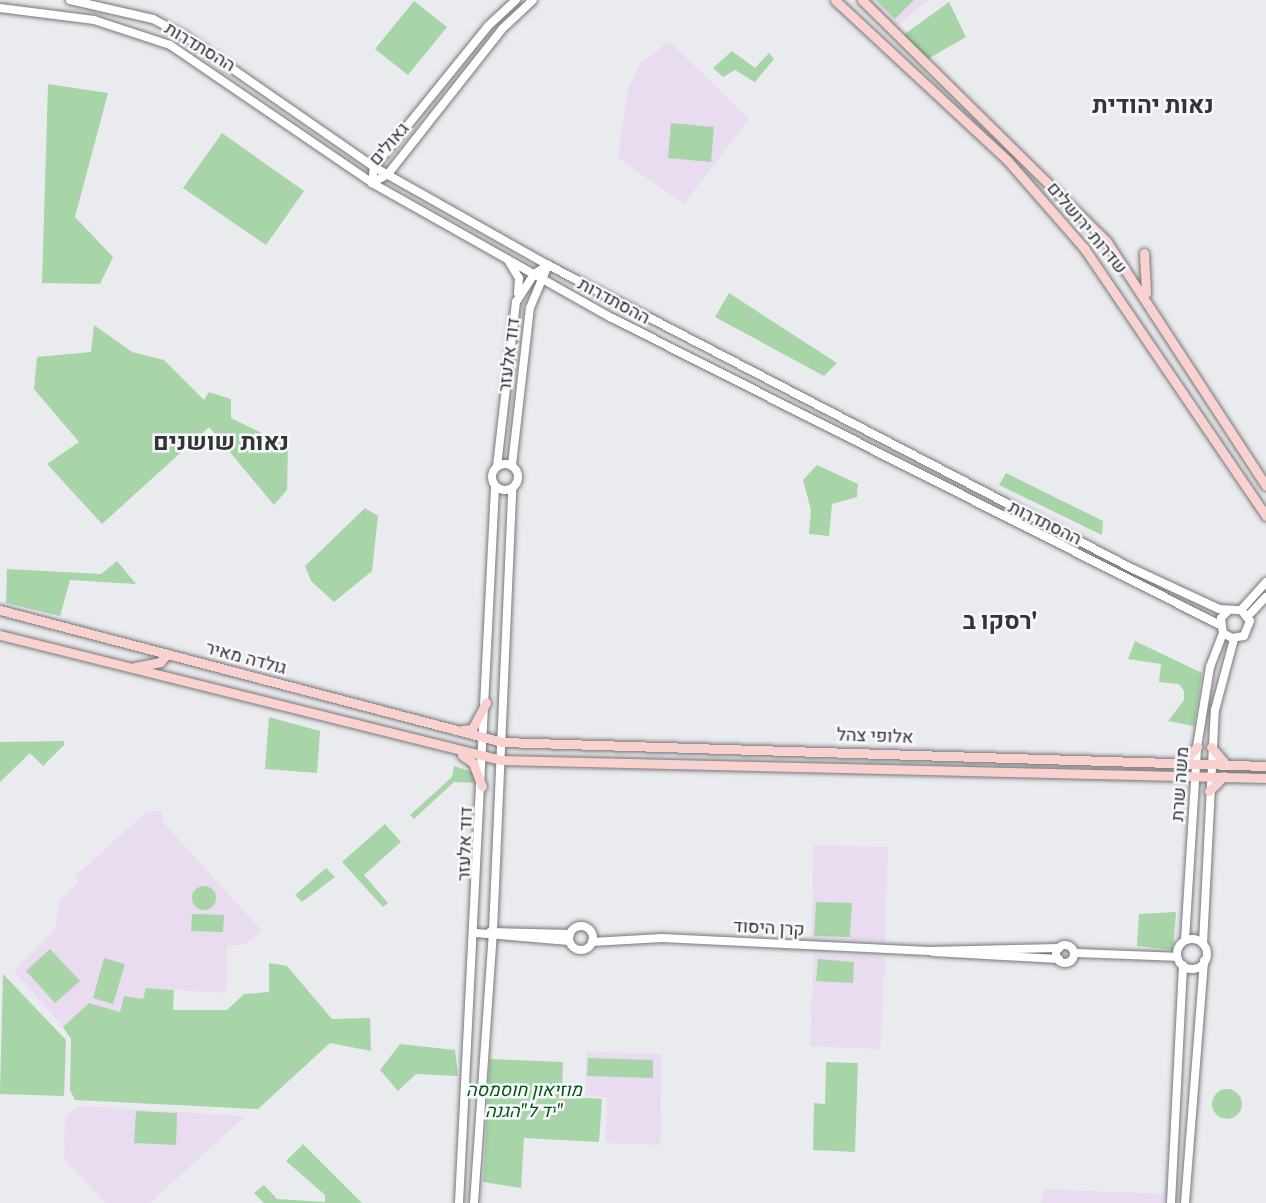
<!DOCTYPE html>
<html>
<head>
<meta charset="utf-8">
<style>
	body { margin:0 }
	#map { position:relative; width:1266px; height:1203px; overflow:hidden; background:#eaebee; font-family:"Source Serif 4",Heebo,serif }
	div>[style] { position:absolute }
	.education>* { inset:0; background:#e9dcf0 }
	.green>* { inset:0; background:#a7d5a7 }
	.round { border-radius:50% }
	.roads { filter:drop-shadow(0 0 2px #76777a) drop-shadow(0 0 2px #76777a) }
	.tertiary>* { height:8px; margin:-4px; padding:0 4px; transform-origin:4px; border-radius:4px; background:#fff }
	.tertiary>.ring { margin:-4px; padding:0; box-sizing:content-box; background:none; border:8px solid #fff; border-radius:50% }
	.secondary>* { height:9px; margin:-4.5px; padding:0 4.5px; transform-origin:4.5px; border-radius:4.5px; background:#f9d2cf }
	span { translate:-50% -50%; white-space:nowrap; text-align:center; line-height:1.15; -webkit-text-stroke:5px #f7f8fb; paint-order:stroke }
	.street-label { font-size:18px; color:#333435 }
	.park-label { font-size:18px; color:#051; font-style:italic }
	.district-label { font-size:24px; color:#333435; font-weight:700 }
</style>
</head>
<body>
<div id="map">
	<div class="education">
		<i style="clip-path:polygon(867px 0,928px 0,895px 28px)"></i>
		<i style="clip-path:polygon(669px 41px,749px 119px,684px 204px,618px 158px,628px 89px,640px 64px)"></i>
		<i style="clip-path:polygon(162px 811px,162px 821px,262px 931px,245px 944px,227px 946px,226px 993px,147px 988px,143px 999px,120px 1012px,89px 1003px,63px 1027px,14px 971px,56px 929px,58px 903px,79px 881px,75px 877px,146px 812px)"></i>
		<i style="clip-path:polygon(814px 845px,888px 847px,885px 941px,811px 938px)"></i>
		<i style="clip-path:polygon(814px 954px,885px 957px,880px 1049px,810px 1046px)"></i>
		<i style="clip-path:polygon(586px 1052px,662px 1054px,660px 1145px,606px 1143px,607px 1097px,585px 1096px)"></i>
		<i style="clip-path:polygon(80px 1106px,243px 1116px,244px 1117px,150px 1203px,106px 1203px,64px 1159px,65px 1116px)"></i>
		<i style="clip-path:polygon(1044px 1189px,1165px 1194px,1164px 1203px,1041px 1203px)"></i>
	</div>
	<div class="green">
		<i style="clip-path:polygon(876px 0,914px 0,895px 19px)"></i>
		<i style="clip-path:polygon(414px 1px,447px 27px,408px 75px,375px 49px)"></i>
		<i style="clip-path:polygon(949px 2px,966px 37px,926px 60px,902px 36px)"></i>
		<i style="clip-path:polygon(732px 51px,755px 68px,769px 53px,774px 59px,755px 82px,735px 70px,723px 77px,713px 68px)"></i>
		<i style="clip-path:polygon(48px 84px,108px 93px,75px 217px,113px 257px,100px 284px,42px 283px)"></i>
		<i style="clip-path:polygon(671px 123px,714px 127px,711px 162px,668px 158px)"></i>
		<i style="clip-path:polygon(222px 133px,304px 191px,266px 245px,183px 188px)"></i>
		<i style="clip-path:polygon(729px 293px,837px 363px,824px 376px,715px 317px)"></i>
		<i style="clip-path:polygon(94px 325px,132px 352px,164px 360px,204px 400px,209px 392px,231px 399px,231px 418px,288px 446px,287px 490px,274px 505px,209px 427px,102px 524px,47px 464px,79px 442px,34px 389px,37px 357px,91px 352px)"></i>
		<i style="clip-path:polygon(817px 465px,858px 484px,857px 497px,832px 504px,829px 536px,809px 534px,811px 510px,803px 480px)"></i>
		<i style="clip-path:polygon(1006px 473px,1103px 521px,1102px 535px,999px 485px)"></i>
		<i style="clip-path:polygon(365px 508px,378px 516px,372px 571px,334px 602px,311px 581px,305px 566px)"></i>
		<i style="clip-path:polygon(117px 561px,136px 584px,70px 580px,60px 616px,6px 603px,7px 569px,101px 574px)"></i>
		<i style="clip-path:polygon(1135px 641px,1202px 673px,1194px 726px,1168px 721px,1184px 700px,1184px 691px,1179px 684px,1159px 682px,1161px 664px,1128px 659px)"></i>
		<i style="clip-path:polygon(269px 717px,320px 731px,317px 773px,265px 769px)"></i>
		<i style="clip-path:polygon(0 742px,63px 741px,65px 744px,43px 766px,30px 753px,0 782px)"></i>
		<i style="clip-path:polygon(454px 766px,475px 773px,480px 783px,454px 782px,414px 819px,410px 815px,452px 777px)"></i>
		<i style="clip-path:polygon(385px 824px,401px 842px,364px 875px,388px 903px,383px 907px,342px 862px)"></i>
		<i style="clip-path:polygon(326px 868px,335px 877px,302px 902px,295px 895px)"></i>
		<i class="round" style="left:192px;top:886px;width:24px;height:24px"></i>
		<i style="clip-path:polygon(816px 902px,852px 903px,850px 937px,814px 936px)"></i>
		<i style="clip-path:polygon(1176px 912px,1173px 950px,1137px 946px,1139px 914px)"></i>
		<i style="clip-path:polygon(192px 914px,224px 915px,223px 932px,191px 931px)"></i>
		<i style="clip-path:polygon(50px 949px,80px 981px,55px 1003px,26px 971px)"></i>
		<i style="clip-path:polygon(104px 958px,125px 964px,113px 1004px,93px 998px)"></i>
		<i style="clip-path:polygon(818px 959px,854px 962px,853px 983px,816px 981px)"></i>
		<i style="clip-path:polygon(269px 963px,287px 966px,332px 1019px,370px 1018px,371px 1051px,330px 1043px,258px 1109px,75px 1100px,70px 1090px,71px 1039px,63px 1027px,89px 1003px,120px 1012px,124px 996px,143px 999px,146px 988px,174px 990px,173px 1010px,227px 1010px,244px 994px,269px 992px)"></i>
		<i style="clip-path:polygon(3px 974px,66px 1040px,64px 1096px,0 1094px)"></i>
		<i style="clip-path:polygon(400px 1044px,455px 1050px,458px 1076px,416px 1074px,398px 1091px,380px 1070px)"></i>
		<i style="clip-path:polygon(588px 1058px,653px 1060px,653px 1078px,587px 1076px)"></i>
		<i style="clip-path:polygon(490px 1059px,563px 1062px,562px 1096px,602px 1099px,599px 1142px,524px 1138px,521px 1188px,483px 1182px)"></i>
		<i style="clip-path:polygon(826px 1062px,858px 1063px,855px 1152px,813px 1150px,814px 1103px,825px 1104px)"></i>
		<i class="round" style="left:1212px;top:1089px;width:30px;height:30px"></i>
		<i style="clip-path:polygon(136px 1111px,177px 1113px,176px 1145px,134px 1143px)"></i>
		<i style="clip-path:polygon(303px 1144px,362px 1203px,264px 1203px,254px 1193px,264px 1185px,277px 1199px,325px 1202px,325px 1195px,286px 1161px)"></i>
	</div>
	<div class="roads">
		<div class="tertiary">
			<i style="left:70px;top:0;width:85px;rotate:12.9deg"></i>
			<i style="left:153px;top:19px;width:36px;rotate:28deg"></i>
			<i style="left:185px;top:36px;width:230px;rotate:34.7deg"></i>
			<i style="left:374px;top:167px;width:200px;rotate:29.4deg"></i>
			<i style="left:548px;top:265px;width:659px;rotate:27.46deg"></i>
			<i style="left:1133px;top:569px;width:95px;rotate:24.9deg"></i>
			<i style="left:1219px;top:609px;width:22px;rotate:3deg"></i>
			<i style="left:1241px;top:610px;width:14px;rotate:51deg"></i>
			<i style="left:1250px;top:621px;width:16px;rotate:112deg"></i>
			<i style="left:1244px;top:636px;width:12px;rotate:171deg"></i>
			<i style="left:1232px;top:638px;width:10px;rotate:-151deg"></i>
			<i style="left:1223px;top:633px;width:15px;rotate:-98deg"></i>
			<i style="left:1221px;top:618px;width:10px;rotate:-45deg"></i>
			<i style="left:0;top:8px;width:95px;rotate:7.3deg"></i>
			<i style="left:94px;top:20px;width:80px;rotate:18.2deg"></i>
			<i style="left:170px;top:45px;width:245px;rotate:34.3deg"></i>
			<i style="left:372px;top:183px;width:275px;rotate:29.4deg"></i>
			<i style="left:612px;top:318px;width:681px;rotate:26.79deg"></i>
			<i style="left:372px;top:183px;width:18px;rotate:-29deg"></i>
			<i style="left:388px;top:174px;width:184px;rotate:-51.8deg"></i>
			<i style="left:502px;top:29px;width:42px;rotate:-43.1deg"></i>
			<i style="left:372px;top:183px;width:16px;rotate:-83deg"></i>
			<i style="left:374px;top:167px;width:181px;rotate:-51deg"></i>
			<i style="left:488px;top:26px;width:38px;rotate:-43deg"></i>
			<i style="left:508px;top:260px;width:21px;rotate:59deg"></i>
			<i style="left:519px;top:278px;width:15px;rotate:94deg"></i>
			<i class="ring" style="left:492px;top:464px;width:18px;height:18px"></i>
			<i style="left:512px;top:465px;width:158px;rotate:-83.5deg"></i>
			<i style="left:530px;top:308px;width:47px;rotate:-67.3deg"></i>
			<i style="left:497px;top:466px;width:165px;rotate:-83.4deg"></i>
			<i style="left:516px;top:302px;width:33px;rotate:-57deg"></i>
			<i style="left:534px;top:274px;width:17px;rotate:-33deg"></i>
			<i style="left:1241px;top:610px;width:38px;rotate:-48deg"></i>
			<i style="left:1248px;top:616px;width:26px;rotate:-47deg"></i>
			<i class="ring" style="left:569px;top:926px;width:16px;height:16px"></i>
			<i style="left:490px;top:932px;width:80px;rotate:1.4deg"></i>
			<i style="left:476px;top:933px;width:93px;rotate:4.9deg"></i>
			<i class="ring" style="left:1177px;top:939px;width:22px;height:22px"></i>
			<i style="left:1185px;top:940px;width:193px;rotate:-86.4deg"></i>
			<i style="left:1197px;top:747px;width:81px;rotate:-80.8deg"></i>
			<i style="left:1210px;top:667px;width:36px;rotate:-69deg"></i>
			<i style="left:592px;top:942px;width:70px;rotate:-3.3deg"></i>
			<i style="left:662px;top:938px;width:267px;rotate:2.8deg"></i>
			<i style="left:929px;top:951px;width:130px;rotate:-1.3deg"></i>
			<i style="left:1203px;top:944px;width:234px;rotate:-87.1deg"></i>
			<i style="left:1215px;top:710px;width:73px;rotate:-75deg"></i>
			<i class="ring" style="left:1056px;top:945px;width:10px;height:10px"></i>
			<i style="left:933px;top:952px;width:126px;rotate:3.2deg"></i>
			<i style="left:1074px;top:953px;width:103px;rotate:2.2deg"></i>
			<i style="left:459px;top:1203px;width:717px;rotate:-87.12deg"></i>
			<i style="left:474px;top:1203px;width:273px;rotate:-86deg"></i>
			<i style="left:493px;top:931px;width:442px;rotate:-87.5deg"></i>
			<i style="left:1171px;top:1203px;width:238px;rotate:-87.1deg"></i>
			<i style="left:1185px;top:1203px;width:243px;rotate:-85.5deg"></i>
		</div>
		<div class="secondary">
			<i style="left:835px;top:0;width:236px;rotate:42.9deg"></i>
			<i style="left:1008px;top:161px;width:116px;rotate:48.9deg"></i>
			<i style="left:1084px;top:248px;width:324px;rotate:55.8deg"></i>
			<i style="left:862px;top:0;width:344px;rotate:44.6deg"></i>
			<i style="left:1107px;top:242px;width:291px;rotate:56.9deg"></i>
			<i style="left:1144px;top:253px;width:40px;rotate:87.1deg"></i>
			<i style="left:0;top:610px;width:519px;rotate:14.73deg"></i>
			<i style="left:502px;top:742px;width:764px;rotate:1.8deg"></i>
			<i style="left:0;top:635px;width:516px;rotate:14.01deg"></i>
			<i style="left:501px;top:760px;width:765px;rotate:1.35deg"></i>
			<i style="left:135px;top:667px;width:25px;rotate:-11deg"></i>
			<i style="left:160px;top:662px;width:11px;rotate:-49deg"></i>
			<i style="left:462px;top:730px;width:10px;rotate:-6deg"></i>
			<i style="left:472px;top:729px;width:30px;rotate:-62deg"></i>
			<i style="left:1211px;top:747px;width:21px;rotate:49deg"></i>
			<i style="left:462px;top:755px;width:14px;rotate:36deg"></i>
			<i style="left:473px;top:763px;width:25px;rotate:69deg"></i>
			<i style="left:1183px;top:762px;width:21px;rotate:-47deg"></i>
			<i style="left:1209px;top:791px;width:21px;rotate:-45deg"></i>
		</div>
	</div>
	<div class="street-label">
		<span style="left:200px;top:47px;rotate:31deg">ההסתדרות</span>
		<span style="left:389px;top:144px;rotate:-49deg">גאולים</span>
		<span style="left:1087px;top:228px;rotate:50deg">שדרות ירושלים</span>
		<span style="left:614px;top:301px;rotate:28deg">ההסתדרות</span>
		<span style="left:509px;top:355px;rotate:-83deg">דוד אלעזר</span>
		<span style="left:1045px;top:523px;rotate:26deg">ההסתדרות</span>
		<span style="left:246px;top:658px;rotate:15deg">גולדה מאיר</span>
		<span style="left:875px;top:736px;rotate:2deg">אלופי צהל</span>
		<span style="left:1180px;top:784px;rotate:-86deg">משה שרת</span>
		<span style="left:465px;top:844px;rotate:-88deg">דוד אלעזר</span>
		<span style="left:769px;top:928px;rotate:3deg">קרן היסוד</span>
	</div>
	<div class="park-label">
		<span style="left:524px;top:1101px">מוזיאון חוסמסה<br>יד ל"הגנה"</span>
	</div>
	<div class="district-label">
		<span style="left:1153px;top:105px">נאות יהודית</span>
		<span style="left:221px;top:442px">נאות שושנים</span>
		<span style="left:1000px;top:621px">רסקו ב'</span>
	</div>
</div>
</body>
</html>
